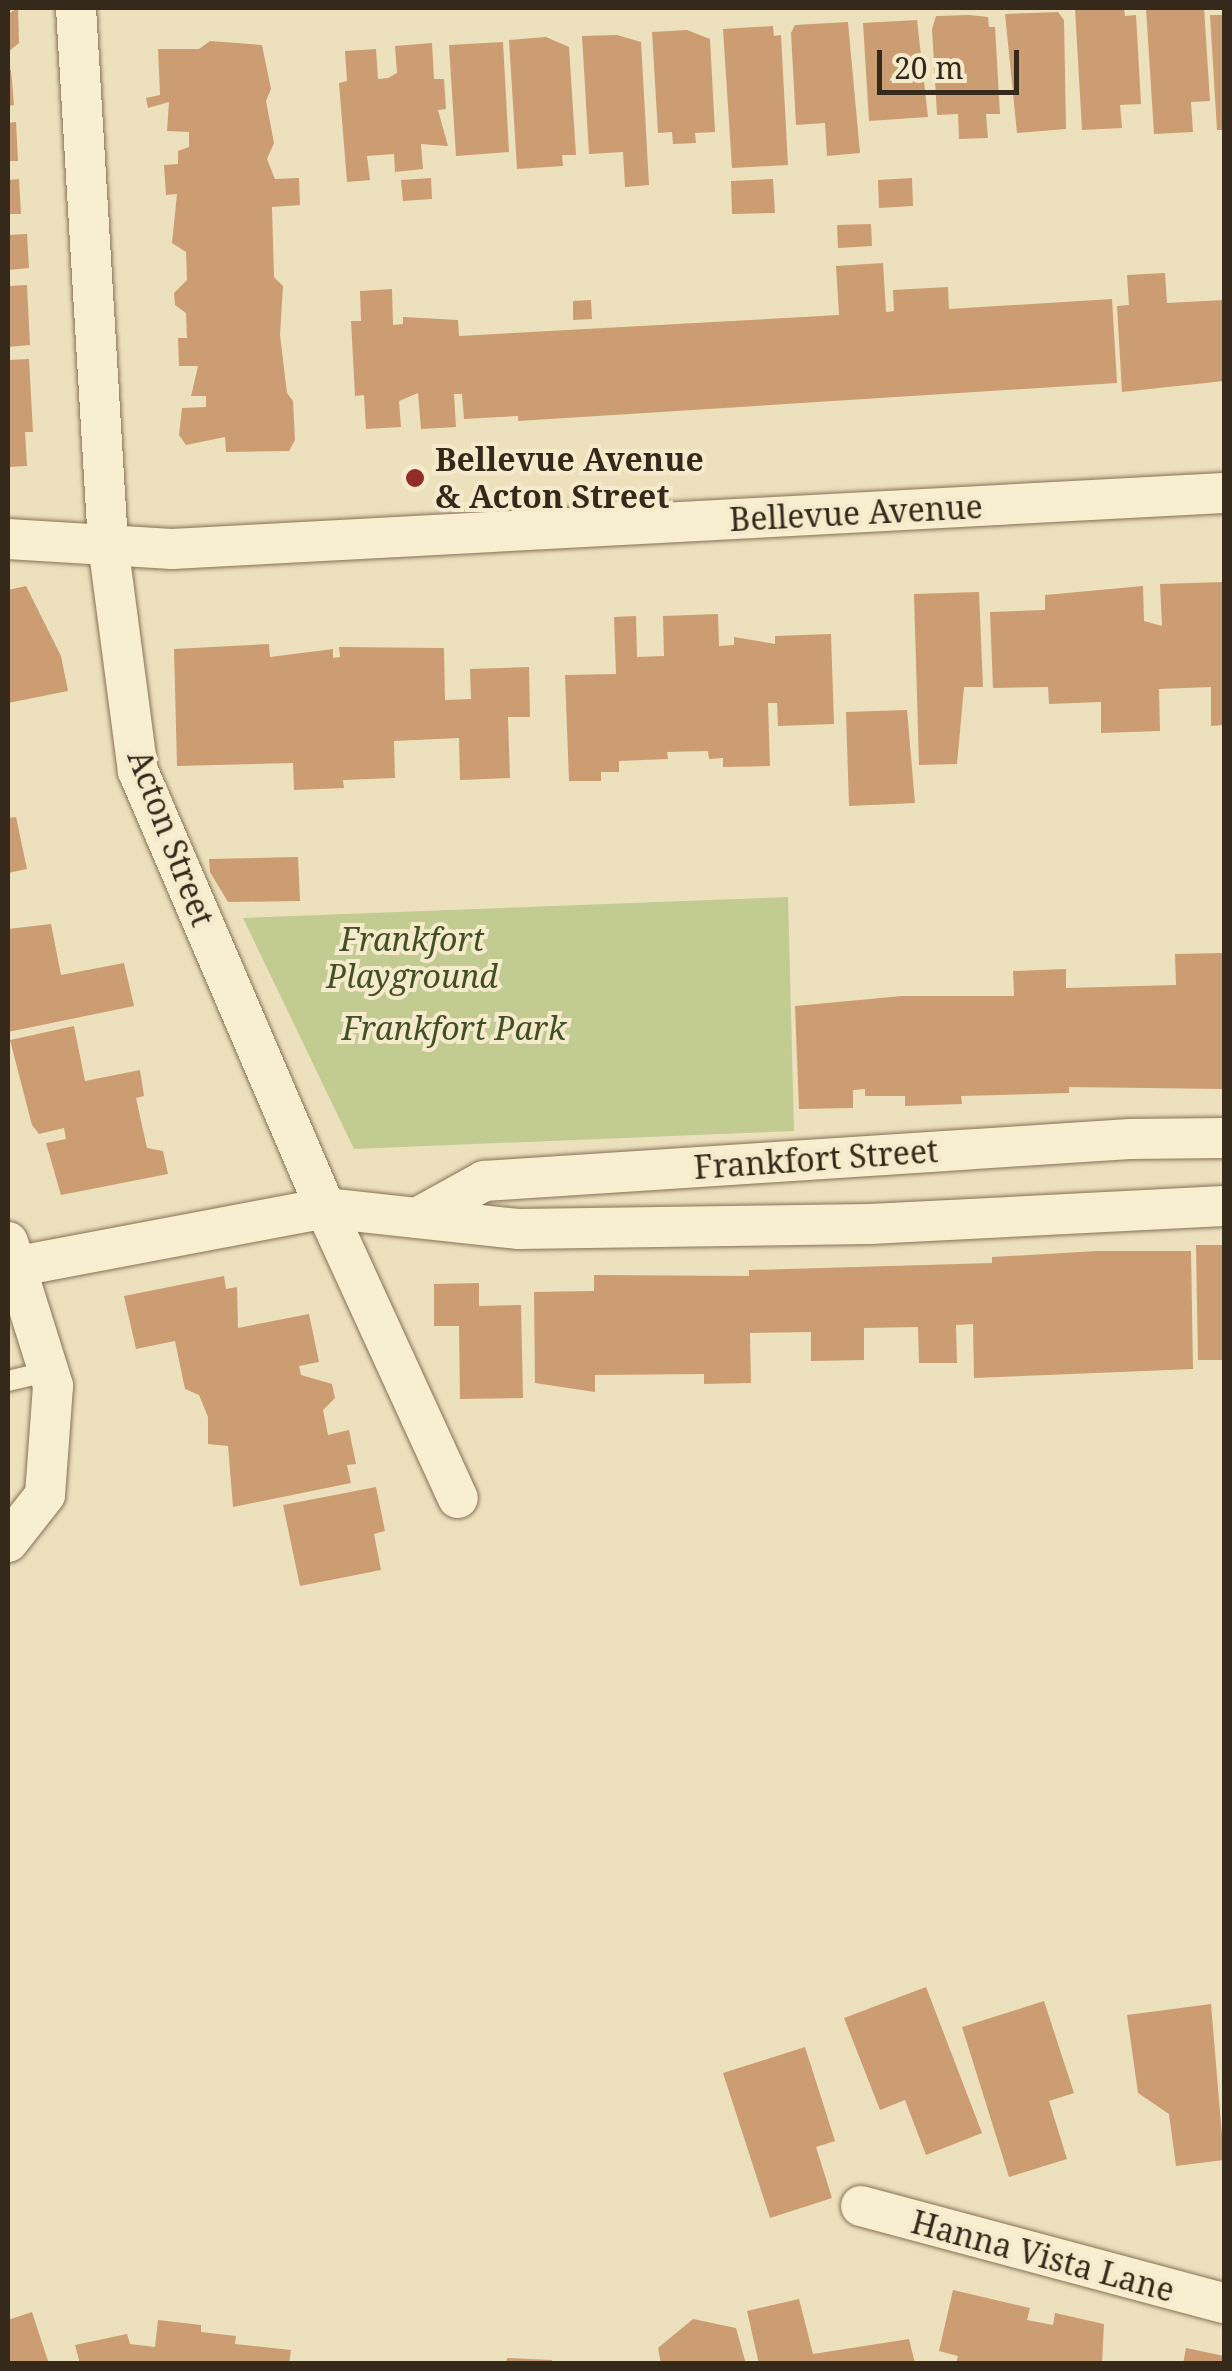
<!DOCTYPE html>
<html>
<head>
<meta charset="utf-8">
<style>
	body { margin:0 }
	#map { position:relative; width:1232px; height:2371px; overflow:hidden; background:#ede1bd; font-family:"Noto Serif",serif }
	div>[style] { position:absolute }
	.green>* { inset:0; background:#c1cb92 }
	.building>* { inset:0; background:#cc9c73 }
	.roads { filter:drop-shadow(0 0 2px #857256) drop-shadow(0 0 2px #857256) }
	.lane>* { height:20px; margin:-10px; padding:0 10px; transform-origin:10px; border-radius:10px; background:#f8eed0 }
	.street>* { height:40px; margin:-20px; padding:0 20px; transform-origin:20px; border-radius:20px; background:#f8eed0 }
	.dots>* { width:28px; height:28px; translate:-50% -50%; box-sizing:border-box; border:5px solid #f5ebcc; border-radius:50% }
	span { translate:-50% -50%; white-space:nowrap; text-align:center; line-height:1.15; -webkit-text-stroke:8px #f5ebcc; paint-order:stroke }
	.poi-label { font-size:32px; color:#34291b; font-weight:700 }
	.left { translate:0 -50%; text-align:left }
	.street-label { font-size:32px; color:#34291b }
	.park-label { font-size:32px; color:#425122; font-style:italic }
	.frame { position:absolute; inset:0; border:10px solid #34291b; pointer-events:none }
	.scale { position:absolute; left:877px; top:50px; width:142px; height:45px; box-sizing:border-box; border:5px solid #34291b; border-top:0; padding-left:12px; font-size:30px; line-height:35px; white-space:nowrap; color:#34291b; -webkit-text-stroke:8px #f5ebcc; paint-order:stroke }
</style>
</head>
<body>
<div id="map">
	<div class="green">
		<i style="clip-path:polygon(788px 897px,794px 1131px,354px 1149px,243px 918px)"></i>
	</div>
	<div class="building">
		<i style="clip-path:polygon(18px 8px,19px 43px,8px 52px,8px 14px)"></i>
		<i style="clip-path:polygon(1124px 8px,1125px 16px,1136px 15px,1141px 104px,1120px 105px,1122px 128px,1082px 130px,1075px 9px)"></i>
		<i style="clip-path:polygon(1146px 8px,1204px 8px,1210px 101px,1191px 102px,1193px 132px,1154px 134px)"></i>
		<i style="clip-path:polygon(1058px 12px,1064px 20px,1066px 129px,1017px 133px,1005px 14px)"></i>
		<i style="clip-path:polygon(969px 15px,988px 17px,989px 27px,995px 27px,1000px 114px,986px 114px,988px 138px,959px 139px,958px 114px,937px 115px,932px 29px,936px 16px)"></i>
		<i style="clip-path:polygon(1210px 15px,1224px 15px,1224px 130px,1217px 130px)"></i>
		<i style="clip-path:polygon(917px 20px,928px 117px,869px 121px,863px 23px)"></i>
		<i style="clip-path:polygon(848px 22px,860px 153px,827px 156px,825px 123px,796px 125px,791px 33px,795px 25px)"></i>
		<i style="clip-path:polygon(773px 26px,774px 36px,781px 35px,788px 165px,732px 168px,723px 29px)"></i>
		<i style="clip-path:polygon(687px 30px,710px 39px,715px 132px,695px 133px,696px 143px,673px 144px,672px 132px,658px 133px,652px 32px)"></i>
		<i style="clip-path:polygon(617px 35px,641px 42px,649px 185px,625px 187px,623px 152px,589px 154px,582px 36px)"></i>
		<i style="clip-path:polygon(546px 37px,569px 47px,576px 155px,562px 155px,563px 166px,517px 169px,509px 40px)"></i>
		<i style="clip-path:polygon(210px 41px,262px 45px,271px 89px,266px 101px,274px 143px,267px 159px,275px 179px,299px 178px,300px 205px,272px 207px,274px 277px,283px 286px,280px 335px,287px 393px,293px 401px,295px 440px,289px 451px,226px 452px,225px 437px,186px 445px,179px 435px,182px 408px,206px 407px,206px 396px,191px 396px,198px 366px,179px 366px,178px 338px,187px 338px,186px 313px,175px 305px,174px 293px,187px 280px,186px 252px,172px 243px,177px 194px,166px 195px,164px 165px,178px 164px,178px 151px,189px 147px,189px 132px,167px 131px,169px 102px,148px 108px,146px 98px,160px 95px,158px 49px,199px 49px)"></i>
		<i style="clip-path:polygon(503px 42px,509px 152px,456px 156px,449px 45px)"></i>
		<i style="clip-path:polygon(432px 43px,434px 79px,444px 79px,446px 109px,438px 110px,448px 146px,421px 144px,423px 169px,395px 172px,394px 154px,367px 156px,370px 180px,347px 182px,339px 83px,347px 81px,345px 51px,376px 49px,378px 79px,388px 78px,397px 73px,395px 46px)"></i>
		<i style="clip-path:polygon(8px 70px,11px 70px,14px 105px,8px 106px)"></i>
		<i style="clip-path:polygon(16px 122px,18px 161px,8px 161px,8px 123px)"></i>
		<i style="clip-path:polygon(431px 178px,432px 199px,403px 201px,401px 180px)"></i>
		<i style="clip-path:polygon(912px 178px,913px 206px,879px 208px,878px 180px)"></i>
		<i style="clip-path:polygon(19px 179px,21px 214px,8px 214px,8px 180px)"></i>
		<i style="clip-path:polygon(773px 179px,775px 213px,732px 214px,731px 181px)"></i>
		<i style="clip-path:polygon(871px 224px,872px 246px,838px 248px,837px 225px)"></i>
		<i style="clip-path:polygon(27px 234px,29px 268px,8px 270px,8px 235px)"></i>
		<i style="clip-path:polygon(883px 263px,886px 312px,894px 311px,893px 290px,948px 287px,949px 309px,1112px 299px,1117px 383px,518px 421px,518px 416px,464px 419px,462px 394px,454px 394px,456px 427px,421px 429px,418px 393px,399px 401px,401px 427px,366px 429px,364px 395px,355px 396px,351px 321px,361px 321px,360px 291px,392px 289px,393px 325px,403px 324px,403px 317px,458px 320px,459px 336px,839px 315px,836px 266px)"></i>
		<i style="clip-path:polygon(1165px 273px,1167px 303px,1224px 300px,1224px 381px,1122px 392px,1117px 306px,1129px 305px,1127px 275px)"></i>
		<i style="clip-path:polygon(27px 285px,30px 345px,8px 347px,8px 286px)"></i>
		<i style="clip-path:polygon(591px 300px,592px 319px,573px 320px,573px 301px)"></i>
		<i style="clip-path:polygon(29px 359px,33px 432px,25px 432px,27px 466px,8px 467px,8px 360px)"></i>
		<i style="clip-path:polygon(1224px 582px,1224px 725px,1211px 726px,1211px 687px,1159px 689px,1160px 731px,1101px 733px,1101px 702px,1049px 704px,1048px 687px,993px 688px,990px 612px,1045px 610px,1045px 595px,1143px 586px,1144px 621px,1162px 626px,1160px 584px)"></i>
		<i style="clip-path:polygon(26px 586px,61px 656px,68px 691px,8px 703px,8px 590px)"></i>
		<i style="clip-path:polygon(979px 592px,983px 687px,964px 687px,957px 764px,919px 765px,914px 594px)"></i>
		<i style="clip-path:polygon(718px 614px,719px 646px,734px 645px,734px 637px,775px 644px,775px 636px,831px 634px,834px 724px,778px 726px,777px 703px,768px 703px,770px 766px,723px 767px,723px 758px,709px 759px,708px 751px,667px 752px,668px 759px,619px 761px,619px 772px,601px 772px,601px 781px,569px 781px,565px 675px,616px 674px,614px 617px,636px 616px,637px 657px,664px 656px,663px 616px)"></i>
		<i style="clip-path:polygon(269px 644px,270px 657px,333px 649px,333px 658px,340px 657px,339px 647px,444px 648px,445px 700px,471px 699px,470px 669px,529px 667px,530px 717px,508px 717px,510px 778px,460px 780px,459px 738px,394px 741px,395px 778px,343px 780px,344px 788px,294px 790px,293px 763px,177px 766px,174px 649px)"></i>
		<i style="clip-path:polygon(907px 710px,915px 803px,849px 806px,846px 712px)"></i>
		<i style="clip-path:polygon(16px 817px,27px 869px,8px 873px,8px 818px)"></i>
		<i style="clip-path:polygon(298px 857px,300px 901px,228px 902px,210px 872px,209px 859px)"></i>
		<i style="clip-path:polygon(51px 924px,61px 975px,124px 963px,134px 1006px,8px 1032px,8px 929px)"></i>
		<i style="clip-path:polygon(1224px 953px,1224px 1089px,1069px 1087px,1069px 1093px,961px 1096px,962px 1104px,905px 1106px,905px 1096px,865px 1096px,865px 1089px,853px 1090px,853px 1108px,799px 1109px,795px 1006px,902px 996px,1014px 996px,1013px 971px,1066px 969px,1066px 988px,1176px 985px,1175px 954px)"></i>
		<i style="clip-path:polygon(74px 1026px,85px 1081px,140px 1070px,144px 1096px,136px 1098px,147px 1148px,163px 1151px,168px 1174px,61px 1195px,46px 1143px,66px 1139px,64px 1128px,39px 1134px,32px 1125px,10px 1040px)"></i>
		<i style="clip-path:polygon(1196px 1245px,1224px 1245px,1224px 1360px,1198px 1360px)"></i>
		<i style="clip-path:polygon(1097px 1251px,1191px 1251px,1193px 1369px,974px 1378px,973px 1324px,956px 1325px,957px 1363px,919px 1363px,918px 1327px,864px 1328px,864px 1360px,811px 1361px,811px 1332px,750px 1333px,751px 1383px,704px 1384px,704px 1374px,595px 1375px,595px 1392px,535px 1383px,534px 1292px,594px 1291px,594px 1275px,749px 1276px,749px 1270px,992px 1263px,992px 1257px)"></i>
		<i style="clip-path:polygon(224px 1276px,226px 1289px,237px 1287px,238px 1328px,309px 1314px,319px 1362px,299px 1366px,301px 1375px,332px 1384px,335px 1398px,323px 1410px,328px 1435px,349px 1430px,356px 1464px,347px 1465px,351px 1483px,233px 1507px,228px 1446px,208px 1444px,208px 1417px,199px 1395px,185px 1389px,175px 1341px,136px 1349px,124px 1296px)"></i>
		<i style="clip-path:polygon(479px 1283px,479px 1306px,521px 1305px,523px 1398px,460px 1399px,459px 1326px,434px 1326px,434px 1284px)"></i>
		<i style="clip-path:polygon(376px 1487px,385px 1531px,374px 1534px,381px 1570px,300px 1586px,283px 1505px)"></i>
		<i style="clip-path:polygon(926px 1987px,982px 2133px,926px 2155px,905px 2100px,880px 2110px,844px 2018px)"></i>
		<i style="clip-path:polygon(1044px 2001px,1074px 2093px,1049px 2101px,1067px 2159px,1009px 2177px,962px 2027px)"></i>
		<i style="clip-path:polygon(1211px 2004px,1224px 2160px,1176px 2166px,1169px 2114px,1138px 2093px,1127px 2015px)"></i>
		<i style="clip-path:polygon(805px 2047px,835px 2141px,816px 2147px,832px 2198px,770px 2218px,723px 2073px)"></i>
		<i style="clip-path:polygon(953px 2290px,1030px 2308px,1027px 2320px,1053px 2325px,1055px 2313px,1104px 2324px,1102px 2364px,956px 2364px,958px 2356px,939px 2351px)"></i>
		<i style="clip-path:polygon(799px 2299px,813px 2354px,909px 2339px,915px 2363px,759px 2364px,747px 2311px)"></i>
		<i style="clip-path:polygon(32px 2312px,49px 2364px,8px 2364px,8px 2320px)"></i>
		<i style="clip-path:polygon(693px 2319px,736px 2328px,746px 2364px,661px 2364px,658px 2348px)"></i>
		<i style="clip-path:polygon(158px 2320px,201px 2325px,201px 2332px,236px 2336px,235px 2344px,291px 2350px,289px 2364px,80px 2364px,75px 2345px,127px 2334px,130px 2344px,155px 2347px)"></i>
		<i style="clip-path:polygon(1186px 2348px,1224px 2356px,1224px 2364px,1183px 2364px)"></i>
		<i style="clip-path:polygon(507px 2358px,552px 2360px,552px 2364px,506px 2364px)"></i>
	</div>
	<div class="roads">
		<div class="lane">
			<i style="left:8px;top:1381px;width:43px;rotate:-13.4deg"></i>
		</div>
		<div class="street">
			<i style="left:76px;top:8px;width:537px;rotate:86.58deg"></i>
			<i style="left:108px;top:544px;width:229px;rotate:82.5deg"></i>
			<i style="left:138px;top:771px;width:475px;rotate:66.8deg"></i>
			<i style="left:325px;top:1208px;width:319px;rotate:65.4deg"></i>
			<i style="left:8px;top:539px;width:164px;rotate:3.5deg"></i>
			<i style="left:172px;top:549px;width:1053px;rotate:-3.05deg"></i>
			<i style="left:417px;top:1218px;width:77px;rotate:-28.9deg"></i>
			<i style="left:484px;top:1181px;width:647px;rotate:-3.72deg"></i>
			<i style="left:1130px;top:1139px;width:94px;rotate:-0.6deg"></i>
			<i style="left:8px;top:1242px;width:151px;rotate:72.6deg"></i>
			<i style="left:53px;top:1386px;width:109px;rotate:94.2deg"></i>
			<i style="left:45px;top:1495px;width:60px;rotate:128.2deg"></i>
			<i style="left:19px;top:1266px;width:311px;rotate:-10.7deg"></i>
			<i style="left:325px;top:1208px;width:194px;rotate:6.2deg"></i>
			<i style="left:518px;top:1229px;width:352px;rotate:-0.8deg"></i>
			<i style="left:870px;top:1224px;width:354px;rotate:-2.9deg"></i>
			<i style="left:861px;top:2206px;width:376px;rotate:15deg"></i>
		</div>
	</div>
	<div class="dots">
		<i style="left:415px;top:478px;background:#942c27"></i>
	</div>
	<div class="poi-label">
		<span class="left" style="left:435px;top:478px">Bellevue Avenue<br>&amp; Acton Street</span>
	</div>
	<div class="street-label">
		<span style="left:856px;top:513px;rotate:-3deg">Bellevue Avenue</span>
		<span style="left:171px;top:838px;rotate:69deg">Acton Street</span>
		<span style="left:816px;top:1159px;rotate:-4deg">Frankfort Street</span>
		<span style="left:1043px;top:2256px;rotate:15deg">Hanna Vista Lane</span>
	</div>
	<div class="park-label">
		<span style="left:412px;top:958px">Frankfort<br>Playground</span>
		<span style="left:454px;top:1028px">Frankfort Park</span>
	</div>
	<div class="frame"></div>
	<div class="scale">20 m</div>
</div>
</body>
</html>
